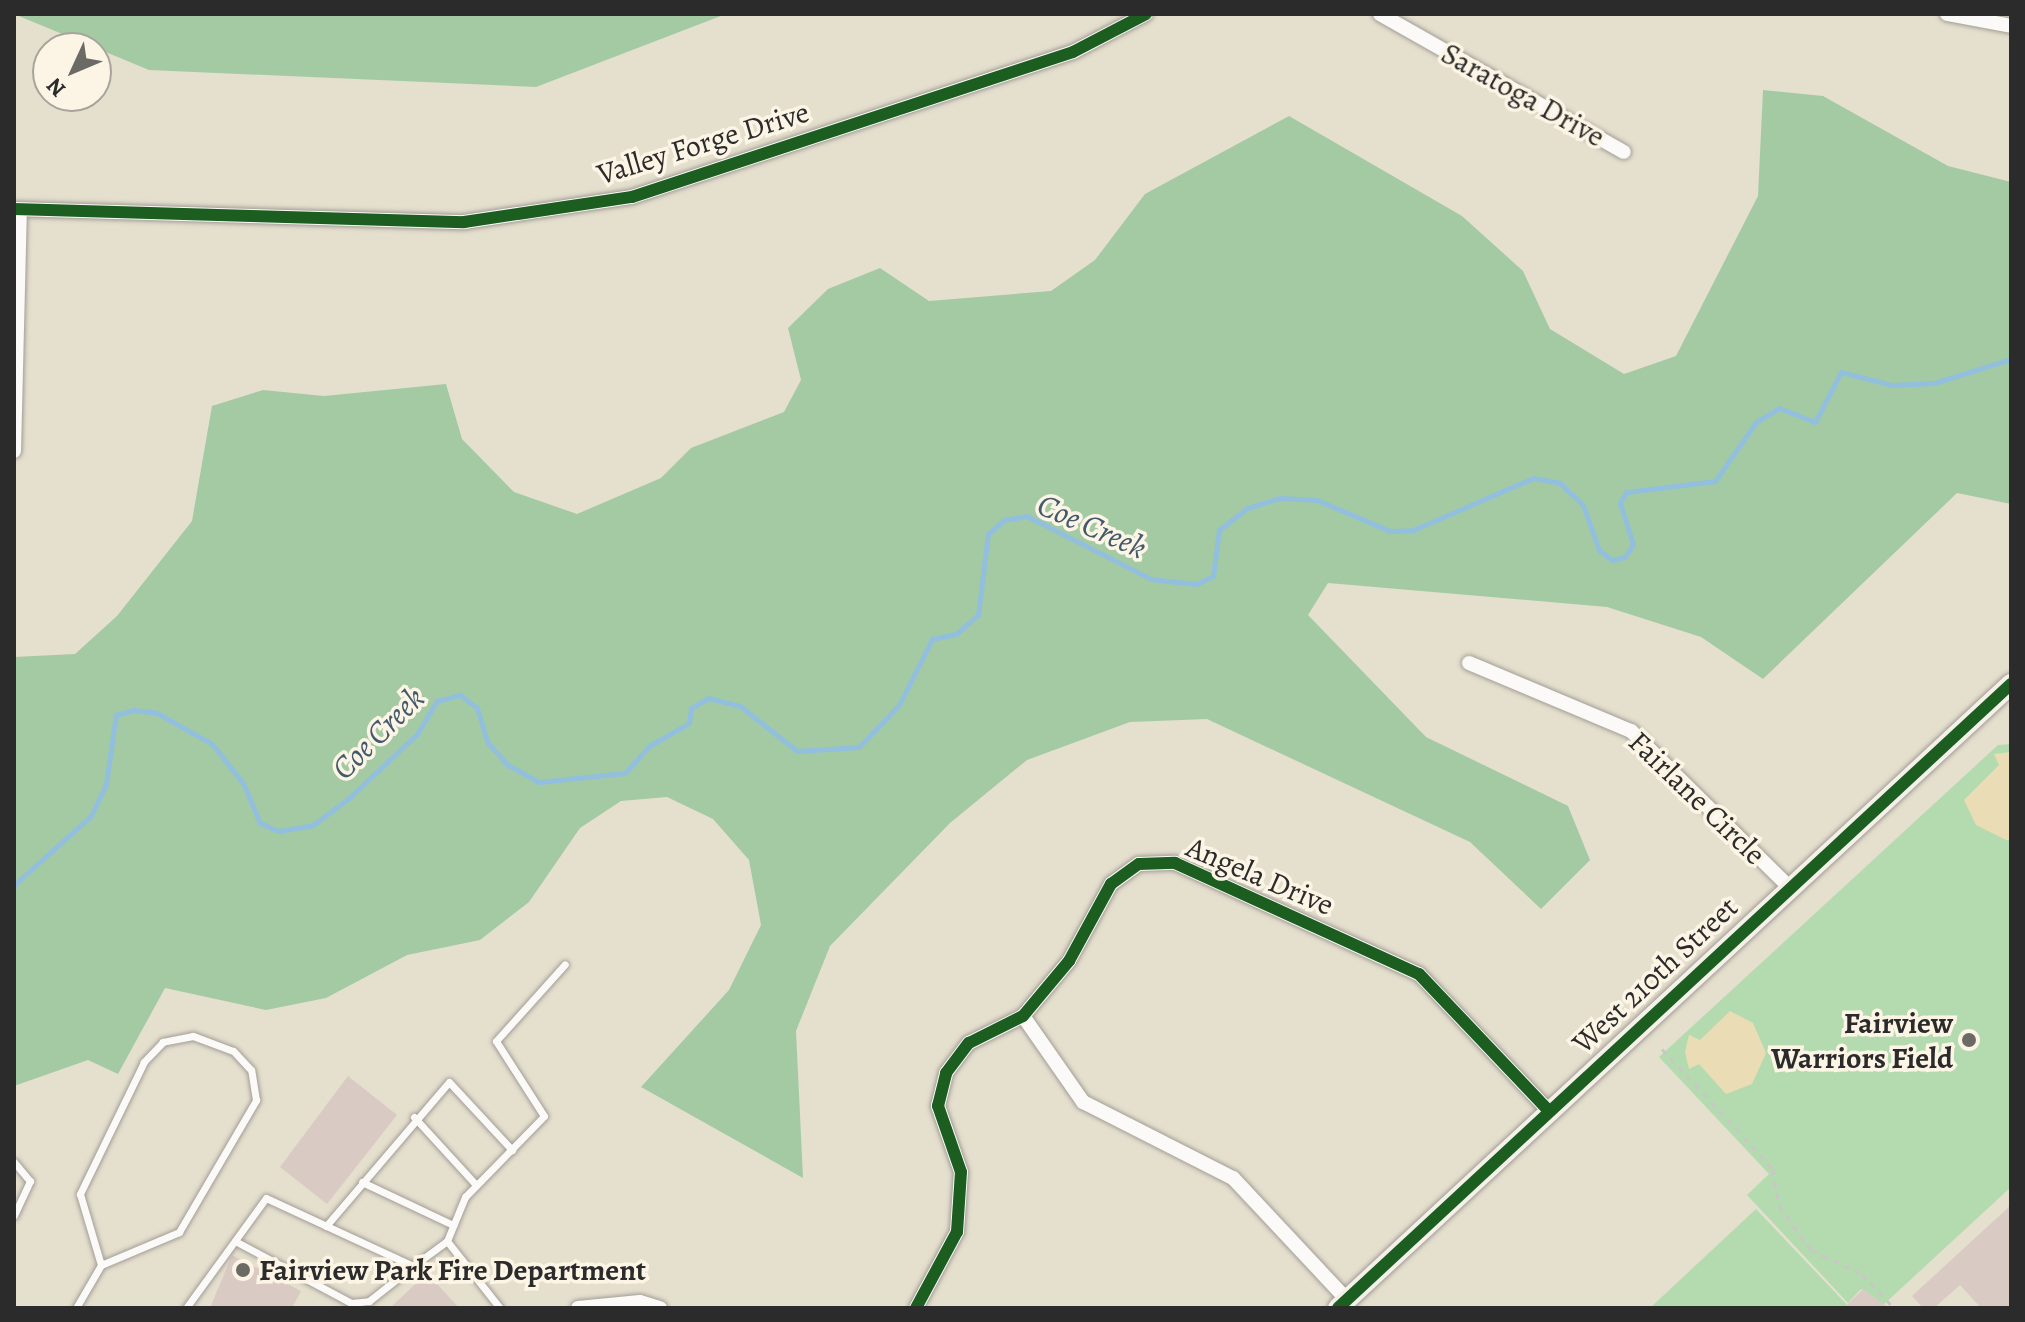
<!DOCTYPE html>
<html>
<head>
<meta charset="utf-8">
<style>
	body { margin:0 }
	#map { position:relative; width:2025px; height:1322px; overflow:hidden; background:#e5dfce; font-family:Alegreya,serif }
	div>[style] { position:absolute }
	.green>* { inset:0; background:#b3dbaf }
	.forest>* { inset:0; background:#a4caa3 }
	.sand>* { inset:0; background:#eadcb4 }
	.stream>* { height:5px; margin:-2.5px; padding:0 2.5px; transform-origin:2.5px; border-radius:2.5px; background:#92bfdd }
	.building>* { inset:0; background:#d9cbc3 }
	.path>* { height:3px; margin-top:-1.5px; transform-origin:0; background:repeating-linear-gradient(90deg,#c9c7c4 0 6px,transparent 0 12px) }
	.roads { filter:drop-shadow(0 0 2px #a29e95) drop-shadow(0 0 2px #a29e95) }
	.lane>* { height:7px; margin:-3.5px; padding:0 3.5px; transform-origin:3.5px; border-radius:3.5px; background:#fbfaf8 }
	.street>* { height:14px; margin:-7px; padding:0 7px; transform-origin:7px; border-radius:7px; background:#fbfaf8 }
	.secondary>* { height:20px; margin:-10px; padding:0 10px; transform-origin:10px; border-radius:10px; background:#f5f1ea }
	.cycleway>* { height:12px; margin:-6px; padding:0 6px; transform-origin:6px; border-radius:6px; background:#1b5e20 }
	.dots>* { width:22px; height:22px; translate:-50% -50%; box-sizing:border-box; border:4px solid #fcf5e5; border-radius:50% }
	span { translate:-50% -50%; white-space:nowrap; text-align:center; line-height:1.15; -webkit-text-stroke:7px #fcf5e5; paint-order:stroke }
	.street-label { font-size:30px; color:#2b2b2b }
	.poi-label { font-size:30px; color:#2b2b2b; font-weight:700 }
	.right { translate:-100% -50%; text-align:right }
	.left { translate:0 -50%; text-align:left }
	.water-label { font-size:32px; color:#435a6c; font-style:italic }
	.frame { position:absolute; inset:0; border:16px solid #2b2b2b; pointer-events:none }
	.north { position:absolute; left:32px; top:32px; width:80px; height:80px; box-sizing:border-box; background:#fcf5e5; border:2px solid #a8a49b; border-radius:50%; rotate:226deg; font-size:22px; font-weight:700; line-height:32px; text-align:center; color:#2b2b2b }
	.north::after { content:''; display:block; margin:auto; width:28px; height:36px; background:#6c6a64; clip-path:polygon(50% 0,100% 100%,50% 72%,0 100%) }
</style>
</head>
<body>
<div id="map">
	<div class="green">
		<i style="clip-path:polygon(2011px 744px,2011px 1187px,1882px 1306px,1861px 1289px,1848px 1303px,1747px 1195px,1769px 1174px,1659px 1057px,1998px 745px)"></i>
		<i style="clip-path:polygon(1756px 1209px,1850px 1308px,1650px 1308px)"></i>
	</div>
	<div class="forest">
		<i style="clip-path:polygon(14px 14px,726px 14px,536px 87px,149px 70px)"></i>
		<i style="clip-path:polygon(1763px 90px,1823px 96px,1948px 166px,2011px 182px,2011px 504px,1957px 493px,1763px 679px,1701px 637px,1607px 607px,1328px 583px,1308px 615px,1426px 737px,1568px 806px,1590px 860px,1541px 909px,1470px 842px,1207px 719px,1130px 722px,1027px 760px,950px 823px,830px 946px,796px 1031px,803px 1178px,641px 1087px,729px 990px,761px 925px,749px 860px,713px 819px,667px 797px,621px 801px,580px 828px,529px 902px,480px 940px,407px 955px,326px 998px,266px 1010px,165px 988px,118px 1074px,88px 1060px,14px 1086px,14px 657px,75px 654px,117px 616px,192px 521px,212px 406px,263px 390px,324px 396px,446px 384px,462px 439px,514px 492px,577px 514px,661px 478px,691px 448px,784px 412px,801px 380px,788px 328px,828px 289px,880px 268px,929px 301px,1051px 291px,1095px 260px,1145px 194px,1289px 116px,1462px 216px,1523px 271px,1550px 329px,1624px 374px,1676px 356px,1758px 196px)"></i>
	</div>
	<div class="sand">
		<i style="clip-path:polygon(2011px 752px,2011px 840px,2006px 840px,1976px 825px,1964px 800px,1999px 765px,1994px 754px)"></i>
		<i style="clip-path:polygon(1730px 1011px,1753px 1023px,1766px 1053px,1752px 1084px,1726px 1094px,1699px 1064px,1689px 1069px,1685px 1052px,1689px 1035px,1700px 1040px)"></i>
	</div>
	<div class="stream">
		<i style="left:14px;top:885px;width:103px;rotate:-41.9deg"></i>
		<i style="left:91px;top:816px;width:35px;rotate:-65deg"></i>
		<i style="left:106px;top:784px;width:70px;rotate:-81.8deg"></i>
		<i style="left:116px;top:715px;width:19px;rotate:-16deg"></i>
		<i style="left:134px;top:710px;width:23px;rotate:7deg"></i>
		<i style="left:157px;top:713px;width:63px;rotate:29.4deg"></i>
		<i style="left:212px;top:744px;width:50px;rotate:51.5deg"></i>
		<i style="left:243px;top:783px;width:43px;rotate:67deg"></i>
		<i style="left:260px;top:823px;width:21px;rotate:23deg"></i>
		<i style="left:279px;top:831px;width:35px;rotate:-10deg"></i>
		<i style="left:313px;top:825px;width:45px;rotate:-36.9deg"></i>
		<i style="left:349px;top:798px;width:93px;rotate:-43.3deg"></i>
		<i style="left:417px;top:734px;width:39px;rotate:-59deg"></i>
		<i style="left:437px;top:701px;width:24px;rotate:-15deg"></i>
		<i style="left:460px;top:695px;width:21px;rotate:37deg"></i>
		<i style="left:477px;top:708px;width:37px;rotate:73deg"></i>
		<i style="left:488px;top:743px;width:30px;rotate:48deg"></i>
		<i style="left:508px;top:765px;width:35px;rotate:29deg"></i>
		<i style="left:539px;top:782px;width:86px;rotate:-6deg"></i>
		<i style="left:625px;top:773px;width:36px;rotate:-48deg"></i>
		<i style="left:649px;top:746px;width:46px;rotate:-29.9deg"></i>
		<i style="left:689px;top:723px;width:15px;rotate:-82deg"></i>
		<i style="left:691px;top:708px;width:20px;rotate:-30deg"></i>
		<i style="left:708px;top:698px;width:33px;rotate:14deg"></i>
		<i style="left:740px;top:706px;width:73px;rotate:38.3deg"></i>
		<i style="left:797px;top:751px;width:62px;rotate:-3.7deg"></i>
		<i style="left:859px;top:747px;width:58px;rotate:-46.4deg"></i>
		<i style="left:899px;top:705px;width:74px;rotate:-63.4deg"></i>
		<i style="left:932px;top:639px;width:25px;rotate:-12deg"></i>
		<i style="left:956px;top:634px;width:29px;rotate:-41deg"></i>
		<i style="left:978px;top:615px;width:82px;rotate:-83deg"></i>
		<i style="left:988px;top:534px;width:21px;rotate:-41deg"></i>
		<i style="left:1004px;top:520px;width:23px;rotate:-10deg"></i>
		<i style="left:1027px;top:516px;width:139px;rotate:26.9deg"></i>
		<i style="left:1151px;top:579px;width:45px;rotate:6.3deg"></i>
		<i style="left:1196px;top:584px;width:19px;rotate:-25deg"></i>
		<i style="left:1213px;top:576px;width:46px;rotate:-82.6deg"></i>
		<i style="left:1219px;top:530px;width:36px;rotate:-38deg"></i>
		<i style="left:1247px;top:508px;width:34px;rotate:-17deg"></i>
		<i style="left:1280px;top:498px;width:37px;rotate:3deg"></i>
		<i style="left:1317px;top:500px;width:79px;rotate:23deg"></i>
		<i style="left:1390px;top:531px;width:23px;rotate:-2deg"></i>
		<i style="left:1413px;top:530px;width:131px;rotate:-23.4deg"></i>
		<i style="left:1533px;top:478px;width:27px;rotate:10deg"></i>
		<i style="left:1560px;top:483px;width:32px;rotate:44deg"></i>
		<i style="left:1583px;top:505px;width:48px;rotate:70.4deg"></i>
		<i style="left:1599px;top:550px;width:16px;rotate:38deg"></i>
		<i style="left:1612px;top:560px;width:13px;rotate:-13deg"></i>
		<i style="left:1625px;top:557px;width:15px;rotate:-58deg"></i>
		<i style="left:1633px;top:544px;width:43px;rotate:-107.6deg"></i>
		<i style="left:1620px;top:503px;width:13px;rotate:-61deg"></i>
		<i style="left:1626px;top:492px;width:90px;rotate:-7deg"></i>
		<i style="left:1715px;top:481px;width:72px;rotate:-55.2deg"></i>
		<i style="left:1756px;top:422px;width:27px;rotate:-31deg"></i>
		<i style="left:1779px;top:408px;width:39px;rotate:21deg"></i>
		<i style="left:1815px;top:422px;width:56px;rotate:-62.5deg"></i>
		<i style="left:1841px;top:372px;width:53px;rotate:14.3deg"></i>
		<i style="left:1892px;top:385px;width:42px;rotate:-2.7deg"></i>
		<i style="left:1934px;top:383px;width:81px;rotate:-17.3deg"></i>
	</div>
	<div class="building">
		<i style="clip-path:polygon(348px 1076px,397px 1115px,327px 1204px,280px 1167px)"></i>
		<i style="clip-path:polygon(2011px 1205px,2011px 1308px,1981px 1308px,1960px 1285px,1934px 1308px,1923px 1308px,1912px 1296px)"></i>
		<i style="clip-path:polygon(232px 1255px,301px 1291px,292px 1308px,210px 1308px)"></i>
		<i style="clip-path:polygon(427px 1273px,459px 1308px,390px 1308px)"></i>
		<i style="clip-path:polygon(1863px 1289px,1889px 1308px,1844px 1308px)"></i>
	</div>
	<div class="path">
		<i style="left:1662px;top:1049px;width:163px;rotate:47.2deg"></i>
		<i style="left:1773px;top:1169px;width:37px;rotate:81deg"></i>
		<i style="left:1779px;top:1206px;width:54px;rotate:54deg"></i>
		<i style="left:1811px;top:1250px;width:56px;rotate:25.2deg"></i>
		<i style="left:1862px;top:1274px;width:47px;rotate:46.7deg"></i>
	</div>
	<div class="roads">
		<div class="lane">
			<i style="left:414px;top:1117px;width:92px;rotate:47.6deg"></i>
			<i style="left:14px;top:1162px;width:25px;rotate:50deg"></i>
			<i style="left:30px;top:1181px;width:38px;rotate:115deg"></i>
			<i style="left:362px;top:1182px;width:101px;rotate:25.3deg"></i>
			<i style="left:326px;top:1226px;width:189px;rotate:-49.5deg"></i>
			<i style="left:449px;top:1082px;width:93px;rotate:47.2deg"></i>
			<i style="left:235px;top:1241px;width:132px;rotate:28.1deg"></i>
			<i style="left:351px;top:1303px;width:18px;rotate:-6deg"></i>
			<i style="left:369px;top:1301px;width:56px;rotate:-38.5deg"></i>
			<i style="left:447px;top:1241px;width:85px;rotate:51.7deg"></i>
			<i style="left:76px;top:1308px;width:50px;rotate:-59.8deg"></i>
			<i style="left:101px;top:1265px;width:85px;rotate:-22.9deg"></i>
			<i style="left:179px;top:1232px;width:153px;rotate:-59.7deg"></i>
			<i style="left:256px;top:1100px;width:30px;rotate:-99deg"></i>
			<i style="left:251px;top:1070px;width:26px;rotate:-133deg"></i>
			<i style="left:233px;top:1051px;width:43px;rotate:-159.4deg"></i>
			<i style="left:193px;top:1036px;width:31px;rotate:169deg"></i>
			<i style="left:163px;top:1042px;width:28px;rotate:134deg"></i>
			<i style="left:144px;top:1062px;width:147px;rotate:115.9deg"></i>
			<i style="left:80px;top:1194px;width:74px;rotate:73.5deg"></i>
			<i style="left:186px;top:1308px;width:136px;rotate:-54deg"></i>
			<i style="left:266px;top:1198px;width:162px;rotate:24.8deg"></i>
			<i style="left:413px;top:1266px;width:42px;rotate:-36.3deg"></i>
			<i style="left:447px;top:1241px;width:48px;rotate:-67.8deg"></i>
			<i style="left:465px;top:1197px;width:113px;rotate:-45.7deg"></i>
			<i style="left:544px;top:1116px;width:89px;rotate:-122.6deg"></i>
			<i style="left:496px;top:1041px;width:103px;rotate:-48.1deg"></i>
		</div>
		<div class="street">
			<i style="left:1380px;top:14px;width:280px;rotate:29.5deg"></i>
			<i style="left:1947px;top:14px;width:65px;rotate:10.6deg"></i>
			<i style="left:14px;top:209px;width:450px;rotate:1.7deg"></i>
			<i style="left:464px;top:222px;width:170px;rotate:-8.5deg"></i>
			<i style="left:632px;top:197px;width:464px;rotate:-18.2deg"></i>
			<i style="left:1073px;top:52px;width:82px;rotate:-27.5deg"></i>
			<i style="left:14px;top:451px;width:241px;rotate:-88.6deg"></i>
			<i style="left:1469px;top:663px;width:176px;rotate:22.8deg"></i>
			<i style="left:1631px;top:731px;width:219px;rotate:44.6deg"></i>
			<i style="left:1023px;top:1016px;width:105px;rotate:55.1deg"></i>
			<i style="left:1083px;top:1102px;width:168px;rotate:26.9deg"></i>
			<i style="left:1233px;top:1178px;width:167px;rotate:46.9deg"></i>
			<i style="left:578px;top:1308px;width:62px;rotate:-5.5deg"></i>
			<i style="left:640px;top:1302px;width:21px;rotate:17deg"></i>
			<i style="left:916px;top:1308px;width:86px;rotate:-61.7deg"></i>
			<i style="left:957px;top:1232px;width:60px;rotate:-86.2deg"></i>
			<i style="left:961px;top:1172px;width:70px;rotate:-109.2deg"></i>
			<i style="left:938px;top:1106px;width:34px;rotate:-76deg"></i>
			<i style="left:946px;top:1073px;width:38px;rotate:-53deg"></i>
			<i style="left:969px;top:1043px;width:60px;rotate:-26.6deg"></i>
			<i style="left:1023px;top:1016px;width:72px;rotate:-50.1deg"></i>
			<i style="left:1069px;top:961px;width:88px;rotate:-61.4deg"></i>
			<i style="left:1111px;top:884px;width:34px;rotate:-36deg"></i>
			<i style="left:1139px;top:864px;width:36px;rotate:-2deg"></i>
			<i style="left:1175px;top:863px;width:268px;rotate:24.5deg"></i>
			<i style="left:1419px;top:974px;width:189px;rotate:46.5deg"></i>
		</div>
		<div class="secondary">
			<i style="left:1338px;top:1308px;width:918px;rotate:-42.84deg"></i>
		</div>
	</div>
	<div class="cycleway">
		<i style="left:14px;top:209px;width:450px;rotate:1.7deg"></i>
		<i style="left:464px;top:222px;width:170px;rotate:-8.5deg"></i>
		<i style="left:632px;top:197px;width:464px;rotate:-18.2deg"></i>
		<i style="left:1073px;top:52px;width:82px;rotate:-27.5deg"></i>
		<i style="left:916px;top:1308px;width:86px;rotate:-61.7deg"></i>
		<i style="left:957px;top:1232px;width:60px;rotate:-86.2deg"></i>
		<i style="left:961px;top:1172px;width:70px;rotate:-109.2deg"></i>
		<i style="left:938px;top:1106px;width:34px;rotate:-76deg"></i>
		<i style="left:946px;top:1073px;width:38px;rotate:-53deg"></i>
		<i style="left:969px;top:1043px;width:60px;rotate:-26.6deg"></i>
		<i style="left:1023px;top:1016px;width:72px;rotate:-50.1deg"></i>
		<i style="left:1069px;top:961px;width:88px;rotate:-61.4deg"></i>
		<i style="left:1111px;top:884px;width:34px;rotate:-36deg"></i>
		<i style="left:1139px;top:864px;width:36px;rotate:-2deg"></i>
		<i style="left:1175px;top:863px;width:268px;rotate:24.5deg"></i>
		<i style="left:1419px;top:974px;width:189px;rotate:46.5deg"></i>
		<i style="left:1338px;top:1308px;width:918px;rotate:-42.84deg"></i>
	</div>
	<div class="dots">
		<i style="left:1969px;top:1040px;background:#6c6a64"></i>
		<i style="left:243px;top:1270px;background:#6c6a64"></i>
	</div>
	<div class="street-label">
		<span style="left:1523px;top:95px;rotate:29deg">Saratoga Drive</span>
		<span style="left:703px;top:143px;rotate:-17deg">Valley Forge Drive</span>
		<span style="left:1697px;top:798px;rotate:44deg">Fairlane Circle</span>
		<span style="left:1260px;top:876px;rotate:23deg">Angela Drive</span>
		<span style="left:1655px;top:975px;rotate:-43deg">West 210th Street</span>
	</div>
	<div class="poi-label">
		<span class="right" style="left:1953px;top:1040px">Fairview<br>Warriors Field</span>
		<span class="left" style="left:259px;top:1270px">Fairview Park Fire Department</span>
	</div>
	<div class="water-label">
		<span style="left:1092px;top:526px;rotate:24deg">Coe Creek</span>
		<span style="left:378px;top:733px;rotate:-45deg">Coe Creek</span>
	</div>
	<div class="frame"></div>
	<div class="north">N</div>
</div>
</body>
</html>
